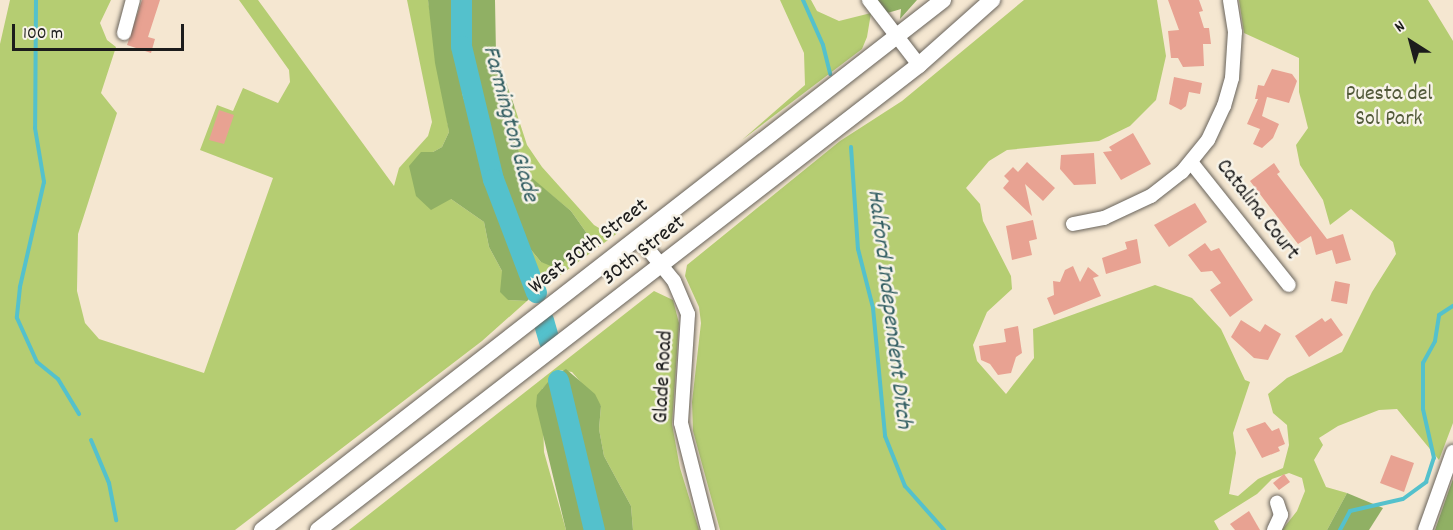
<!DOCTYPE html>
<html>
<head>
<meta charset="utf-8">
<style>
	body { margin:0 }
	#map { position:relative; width:1453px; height:530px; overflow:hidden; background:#f5e7d1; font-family:Dekko,sans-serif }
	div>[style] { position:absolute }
	.green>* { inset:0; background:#b5cd72 }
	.forest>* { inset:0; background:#90b064 }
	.sand>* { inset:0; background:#eeda9e }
	.stream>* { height:4px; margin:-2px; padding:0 2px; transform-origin:2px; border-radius:2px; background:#54c1cc }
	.river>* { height:21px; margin:-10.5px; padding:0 10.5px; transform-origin:10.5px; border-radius:10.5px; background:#54c1cc }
	.building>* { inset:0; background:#e8a292 }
	.roads { filter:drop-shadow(0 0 2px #68635b) drop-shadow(0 0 2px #68635b) }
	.minor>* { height:14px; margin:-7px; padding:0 7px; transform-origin:7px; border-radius:7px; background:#fff }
	.major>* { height:16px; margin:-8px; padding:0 8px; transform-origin:8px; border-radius:8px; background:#fff }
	span { translate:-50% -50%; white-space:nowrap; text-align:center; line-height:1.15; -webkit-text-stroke:5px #f7f3e8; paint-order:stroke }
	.park-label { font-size:22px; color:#525a3a }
	.street-label { font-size:22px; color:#1c1c1c }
	.water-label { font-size:24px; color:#325e62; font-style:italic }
	.north { position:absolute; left:1381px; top:12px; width:60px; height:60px; -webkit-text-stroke:4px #f7f3e8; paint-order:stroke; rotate:324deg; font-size:16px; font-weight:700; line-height:24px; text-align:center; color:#1c1c1c }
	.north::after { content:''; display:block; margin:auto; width:21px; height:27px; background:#1c1c1c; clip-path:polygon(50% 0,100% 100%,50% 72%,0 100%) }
	.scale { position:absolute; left:12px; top:24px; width:172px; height:27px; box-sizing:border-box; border:3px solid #1c1c1c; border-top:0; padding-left:8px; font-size:18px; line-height:21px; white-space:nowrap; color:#1c1c1c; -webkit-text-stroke:4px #f7f3e8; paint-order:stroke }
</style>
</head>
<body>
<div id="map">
	<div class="green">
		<i style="clip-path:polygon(10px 0,111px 0,100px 23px,107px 40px,116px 47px,101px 93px,117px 113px,78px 234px,77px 291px,85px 323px,99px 339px,204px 373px,273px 178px,200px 150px,217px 105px,233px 111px,243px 88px,278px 103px,290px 82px,289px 70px,239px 0,258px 0,394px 186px,399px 168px,428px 136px,432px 122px,407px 0,428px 0,449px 132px,442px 147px,433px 152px,451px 199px,484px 222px,489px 247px,502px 271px,508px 300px,527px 301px,482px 341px,235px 530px,0 530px,0 44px)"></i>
		<i style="clip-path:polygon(780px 0,811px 0,817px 11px,839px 21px,871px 13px,867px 37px,862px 49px,742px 140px,805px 85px,804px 53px)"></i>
		<i style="clip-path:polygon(1024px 0,1157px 0,1166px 56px,1156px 100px,1130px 126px,1099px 141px,1007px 150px,989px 161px,966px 188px,980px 204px,983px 221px,1011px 276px,1012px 289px,987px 312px,973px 345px,977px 361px,1006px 394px,1034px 358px,1033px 329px,1155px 285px,1192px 298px,1221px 329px,1245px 380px,1250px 382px,1233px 433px,1236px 453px,1229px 494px,1238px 496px,1258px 479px,1283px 468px,1289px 445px,1287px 425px,1273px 413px,1268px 394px,1287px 378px,1342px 352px,1372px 292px,1396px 254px,1393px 242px,1351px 209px,1330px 225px,1323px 200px,1300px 165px,1296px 145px,1308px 128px,1299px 92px,1299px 58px,1244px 33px,1239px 0,1428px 0,1453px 41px,1453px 423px,1439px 460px,1397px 409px,1379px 410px,1338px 426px,1319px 438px,1323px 445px,1314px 460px,1326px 487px,1347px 493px,1327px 530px,1282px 530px,1297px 511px,1305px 491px,1302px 478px,1289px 473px,1272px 479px,1257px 494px,1214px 521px,1219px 530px,720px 530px,693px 431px,692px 402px,701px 323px,699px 307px,685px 276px,687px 265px,840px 141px,902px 101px)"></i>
		<i style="clip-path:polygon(514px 105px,527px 145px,542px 167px,594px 225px,604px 231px,619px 232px,540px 290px,523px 240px,541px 262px,562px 264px,588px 235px,571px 211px,526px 174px,519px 153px)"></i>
		<i style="clip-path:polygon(654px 291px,673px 300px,679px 323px,672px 424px,680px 468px,699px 530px,633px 530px,631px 506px,604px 456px,599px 429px,601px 406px,572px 372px,560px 370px,542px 389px,544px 452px,566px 530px,349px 530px)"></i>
	</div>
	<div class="forest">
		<i style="clip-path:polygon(428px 0,455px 0,453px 40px,463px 96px,493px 193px,534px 294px,527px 301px,508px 300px,500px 292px,502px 271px,489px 247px,484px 222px,451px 199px,431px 210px,416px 196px,409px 166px,421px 152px,433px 152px,442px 147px,449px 132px,435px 63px)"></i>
		<i style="clip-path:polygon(465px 0,495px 0,496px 54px,514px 105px,519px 153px,526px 173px,571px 211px,588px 235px,562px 264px,551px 266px,541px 262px,523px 240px,498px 180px,472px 71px)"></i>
		<i style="clip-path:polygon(877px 0,917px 0,900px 19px,901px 9px,884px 14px)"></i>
		<i style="clip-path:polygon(566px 369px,595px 394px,601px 406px,599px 429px,604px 456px,631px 506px,633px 530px,599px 530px,564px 385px,576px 486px,589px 530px,566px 530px,536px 406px,537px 395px,553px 376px)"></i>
		<i style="clip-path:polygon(1453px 479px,1453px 530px,1435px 530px,1449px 490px)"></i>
		<i style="clip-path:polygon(1347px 493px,1383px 508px,1369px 530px,1327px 530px)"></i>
	</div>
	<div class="sand">
		<i style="clip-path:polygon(455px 0,465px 0,472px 71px,498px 180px,540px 290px,534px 294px,493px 193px,463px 96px,453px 40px)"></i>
		<i style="clip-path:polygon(558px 380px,567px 393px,599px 530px,589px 530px,576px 486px,557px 403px)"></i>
	</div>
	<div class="stream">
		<i style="left:36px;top:0;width:128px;rotate:90.4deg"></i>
		<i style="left:35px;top:128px;width:55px;rotate:80.5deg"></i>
		<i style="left:44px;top:182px;width:108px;rotate:102.9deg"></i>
		<i style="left:20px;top:287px;width:31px;rotate:96deg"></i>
		<i style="left:17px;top:318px;width:48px;rotate:65.6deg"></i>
		<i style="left:37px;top:362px;width:27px;rotate:39deg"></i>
		<i style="left:58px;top:379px;width:41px;rotate:59deg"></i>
		<i style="left:803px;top:0;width:49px;rotate:66deg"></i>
		<i style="left:823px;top:45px;width:30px;rotate:76deg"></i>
		<i style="left:851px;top:147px;width:102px;rotate:86.1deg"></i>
		<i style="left:858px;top:249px;width:61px;rotate:75.7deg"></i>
		<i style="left:873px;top:308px;width:129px;rotate:84.6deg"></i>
		<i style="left:885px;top:436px;width:54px;rotate:68.2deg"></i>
		<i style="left:905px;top:486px;width:59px;rotate:48.4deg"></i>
		<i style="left:91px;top:440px;width:47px;rotate:67.3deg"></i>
		<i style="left:109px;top:483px;width:38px;rotate:79deg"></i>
		<i style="left:1340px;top:530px;width:21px;rotate:-62deg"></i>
		<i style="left:1350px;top:511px;width:54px;rotate:-12.8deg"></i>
		<i style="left:1403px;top:499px;width:29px;rotate:-36deg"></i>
		<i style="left:1426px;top:482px;width:25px;rotate:-72deg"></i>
		<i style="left:1434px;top:458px;width:50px;rotate:-102.7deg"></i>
		<i style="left:1423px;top:409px;width:46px;rotate:-90deg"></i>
		<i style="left:1423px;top:363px;width:25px;rotate:-61deg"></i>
		<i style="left:1435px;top:341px;width:26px;rotate:-81deg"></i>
		<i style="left:1439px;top:315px;width:17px;rotate:-33deg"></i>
	</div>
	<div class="river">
		<i style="left:461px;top:0;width:46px;rotate:90deg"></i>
		<i style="left:461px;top:46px;width:137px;rotate:76.5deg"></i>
		<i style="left:493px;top:179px;width:121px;rotate:69.2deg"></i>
		<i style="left:543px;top:320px;width:22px;rotate:74deg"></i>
		<i style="left:558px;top:380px;width:154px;rotate:76.5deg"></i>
	</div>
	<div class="building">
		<i style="clip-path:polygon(142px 0,160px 0,148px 37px,155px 39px,151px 53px,127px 45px)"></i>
		<i style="clip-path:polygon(1168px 0,1199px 0,1203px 11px,1199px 12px,1204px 28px,1209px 28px,1211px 44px,1203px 44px,1204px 66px,1183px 67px,1178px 58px,1171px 58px,1168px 31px,1179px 30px)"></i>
		<i style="clip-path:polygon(1272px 69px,1292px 74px,1297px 81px,1289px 103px,1267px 97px,1262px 116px,1279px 124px,1273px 138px,1262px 148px,1253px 144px,1260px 129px,1247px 124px,1258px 99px,1255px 99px,1258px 85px,1264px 86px)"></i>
		<i style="clip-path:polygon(1174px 77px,1202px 83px,1200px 94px,1189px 92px,1186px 106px,1181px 110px,1169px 104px)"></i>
		<i style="clip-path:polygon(219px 110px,234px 115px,224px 144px,209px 140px)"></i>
		<i style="clip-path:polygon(1133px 133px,1151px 164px,1121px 180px,1103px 152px,1112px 151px,1109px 147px)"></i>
		<i style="clip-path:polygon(1094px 153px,1096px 184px,1074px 185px,1060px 169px,1061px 155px)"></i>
		<i style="clip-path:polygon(1027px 162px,1055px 188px,1043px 201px,1025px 184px,1032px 216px,1003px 188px,1009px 181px,1004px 176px,1013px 167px,1018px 172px)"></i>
		<i style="clip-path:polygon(1274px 163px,1280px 172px,1277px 174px,1327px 239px,1343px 234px,1351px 260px,1336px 264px,1332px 250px,1316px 255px,1311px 236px,1298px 244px,1250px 181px)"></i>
		<i style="clip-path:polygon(1195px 203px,1207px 222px,1169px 247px,1154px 225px)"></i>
		<i style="clip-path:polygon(1033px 220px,1037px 239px,1029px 241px,1032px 255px,1012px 260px,1006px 226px)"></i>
		<i style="clip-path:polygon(1137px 239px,1141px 263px,1106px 274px,1102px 258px,1127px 249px,1125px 242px)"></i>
		<i style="clip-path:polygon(1205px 243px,1211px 251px,1219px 248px,1253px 300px,1230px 317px,1210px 290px,1221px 283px,1212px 271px,1201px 272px,1188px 255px)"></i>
		<i style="clip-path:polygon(1073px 266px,1080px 282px,1088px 267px,1099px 276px,1093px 278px,1101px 296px,1054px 315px,1047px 298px,1054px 295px,1053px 281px,1060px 282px,1065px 270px)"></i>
		<i style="clip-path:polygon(1335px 281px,1350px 284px,1347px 304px,1331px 301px)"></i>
		<i style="clip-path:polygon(1322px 318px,1325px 322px,1331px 318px,1343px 335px,1309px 357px,1295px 336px)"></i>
		<i style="clip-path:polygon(1241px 320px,1260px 332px,1265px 324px,1281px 334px,1268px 360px,1254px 358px,1231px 337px)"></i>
		<i style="clip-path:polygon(1018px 326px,1022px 353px,1016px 357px,1011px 373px,998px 375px,990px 364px,981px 360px,979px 346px,1006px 342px,1004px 329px)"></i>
		<i style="clip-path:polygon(1265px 422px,1272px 431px,1279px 428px,1285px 444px,1278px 447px,1280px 451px,1262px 458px,1246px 429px)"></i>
		<i style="clip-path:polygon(1391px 455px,1414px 463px,1404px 492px,1380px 483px)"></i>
		<i style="clip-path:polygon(1284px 474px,1290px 482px,1279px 490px,1273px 483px)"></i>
		<i style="clip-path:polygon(1249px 511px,1260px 530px,1235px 530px,1230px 524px)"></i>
	</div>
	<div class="roads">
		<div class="minor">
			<i style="left:869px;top:0;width:82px;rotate:52.4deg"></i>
			<i style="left:124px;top:33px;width:34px;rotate:-75deg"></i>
			<i style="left:1191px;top:162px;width:157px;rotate:51.5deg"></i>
			<i style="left:1073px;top:224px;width:32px;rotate:-11deg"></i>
			<i style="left:1104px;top:218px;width:52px;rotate:-25.1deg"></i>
			<i style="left:1151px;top:196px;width:39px;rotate:-38deg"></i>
			<i style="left:1182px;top:172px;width:41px;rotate:-50.9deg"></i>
			<i style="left:1208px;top:140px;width:38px;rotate:-65deg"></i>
			<i style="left:1224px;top:106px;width:29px;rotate:-74deg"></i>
			<i style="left:1232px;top:78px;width:46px;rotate:-86.3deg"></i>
			<i style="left:1235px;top:32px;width:32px;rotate:-99deg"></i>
			<i style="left:639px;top:238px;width:55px;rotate:50.9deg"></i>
			<i style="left:674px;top:281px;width:36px;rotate:67deg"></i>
			<i style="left:688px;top:314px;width:109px;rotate:93.7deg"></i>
			<i style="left:681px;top:423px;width:110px;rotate:75.8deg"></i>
			<i style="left:1274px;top:530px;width:17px;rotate:-65deg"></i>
			<i style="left:1281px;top:515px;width:13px;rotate:-108deg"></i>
			<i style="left:1425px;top:530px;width:83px;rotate:-70.3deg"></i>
		</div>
		<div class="major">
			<i style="left:262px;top:530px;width:863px;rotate:-37.89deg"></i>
			<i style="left:318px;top:530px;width:760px;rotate:-37.73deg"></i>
			<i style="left:919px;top:65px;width:98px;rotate:-41.7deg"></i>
		</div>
	</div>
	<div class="park-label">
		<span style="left:1389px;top:107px">Puesta del<br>Sol Park</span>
	</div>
	<div class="street-label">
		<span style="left:1257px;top:210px;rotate:52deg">Catalina Court</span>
		<span style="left:589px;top:247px;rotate:-37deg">West 30th Street</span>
		<span style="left:644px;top:251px;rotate:-38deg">30th Street</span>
		<span style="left:664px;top:377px;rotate:-87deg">Glade Road</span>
	</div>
	<div class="water-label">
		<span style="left:509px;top:124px;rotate:75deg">Farmington Glade</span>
		<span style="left:888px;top:309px;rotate:83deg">Halford Independent Ditch</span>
	</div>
	<div class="north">N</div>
	<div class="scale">100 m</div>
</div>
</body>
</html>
